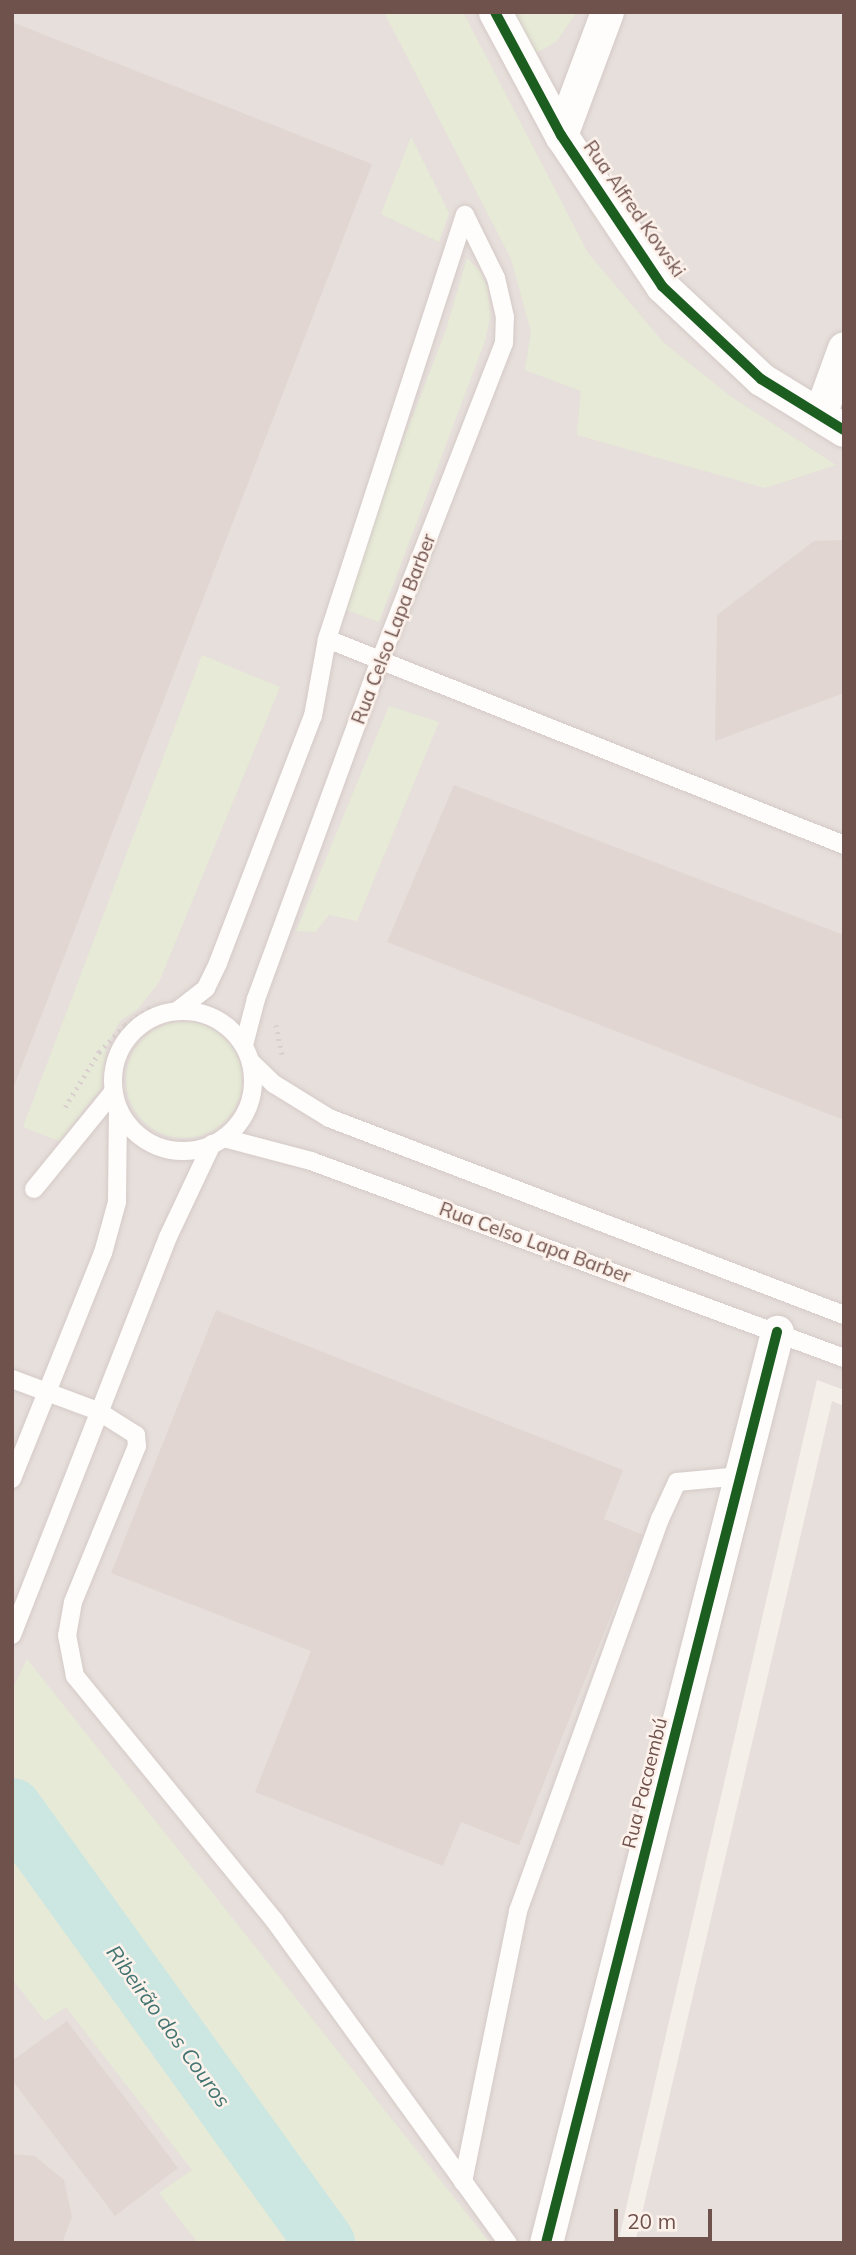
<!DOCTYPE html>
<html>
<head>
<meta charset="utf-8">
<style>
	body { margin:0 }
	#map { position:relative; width:856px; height:2255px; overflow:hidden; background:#f5efea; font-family:Mulish,sans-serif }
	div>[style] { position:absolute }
	.industrial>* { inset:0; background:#e7dfdb }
	.green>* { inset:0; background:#e6ead6 }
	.round { border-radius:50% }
	.river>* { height:60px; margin:-30px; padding:0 30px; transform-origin:30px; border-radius:30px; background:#cce6e2 }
	.building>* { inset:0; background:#e1d6d2 }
	.path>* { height:4.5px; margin-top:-2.25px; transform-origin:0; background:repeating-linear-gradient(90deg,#d9cfce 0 2px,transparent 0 7px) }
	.roads { filter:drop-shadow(0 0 2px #d4cac7) drop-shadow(0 0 2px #d4cac7) }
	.service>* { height:18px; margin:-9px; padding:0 9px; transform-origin:9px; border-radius:9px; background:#fefdfc }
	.service>.ring { margin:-9px; padding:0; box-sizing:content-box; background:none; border:18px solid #fefdfc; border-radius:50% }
	.minor>* { height:33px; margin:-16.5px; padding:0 16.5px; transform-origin:16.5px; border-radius:16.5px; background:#fefdfc }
	.cycleway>* { height:10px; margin:-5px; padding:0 5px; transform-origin:5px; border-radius:5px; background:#1b5e20 }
	span { translate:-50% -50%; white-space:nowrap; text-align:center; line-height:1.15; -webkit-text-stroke:5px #fdf2eb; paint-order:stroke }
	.street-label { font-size:19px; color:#70524d }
	.water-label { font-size:21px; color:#427572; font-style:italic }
	.frame { position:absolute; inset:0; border:14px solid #70524d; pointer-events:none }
	.scale { position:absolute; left:614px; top:2209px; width:98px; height:32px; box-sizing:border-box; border:4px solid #70524d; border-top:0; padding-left:9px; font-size:21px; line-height:24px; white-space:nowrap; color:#70524d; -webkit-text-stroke:5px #fdf2eb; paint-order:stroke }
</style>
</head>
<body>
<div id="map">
	<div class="industrial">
		<i style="clip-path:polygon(12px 12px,844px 12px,844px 1390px,817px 1380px,618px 2243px,12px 2243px)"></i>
		<i style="clip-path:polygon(832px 1401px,844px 1406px,844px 2243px,635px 2243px)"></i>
	</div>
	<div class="green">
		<i style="clip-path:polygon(384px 12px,463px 12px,588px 253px,663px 342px,730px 396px,836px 465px,765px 488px,577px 435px,581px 391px,525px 370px,531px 332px,511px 259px)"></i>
		<i style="clip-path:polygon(512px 12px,577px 12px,556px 42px,534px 54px)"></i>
		<i style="clip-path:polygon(411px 137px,449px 213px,439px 242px,381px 214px)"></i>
		<i style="clip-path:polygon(467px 258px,480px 271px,488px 290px,490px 318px,485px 341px,379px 622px,339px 607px,446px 330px)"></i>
		<i style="clip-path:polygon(202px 655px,280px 687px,159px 982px,137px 1010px,120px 1021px,107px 1046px,100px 1089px,59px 1141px,23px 1127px)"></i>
		<i style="clip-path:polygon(389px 706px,439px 722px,357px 921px,329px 915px,315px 932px,296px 931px)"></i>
		<i class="round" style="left:126px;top:1022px;width:116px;height:116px"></i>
		<i style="clip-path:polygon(27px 1659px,490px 2243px,354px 2243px,12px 1780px,12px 1690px)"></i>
		<i style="clip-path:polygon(12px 1834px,312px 2243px,198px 2243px,159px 2193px,192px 2170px,66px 2007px,45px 2021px,12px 1979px)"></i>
	</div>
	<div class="river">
		<i style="left:12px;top:1808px;width:536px;rotate:54.26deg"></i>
	</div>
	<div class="building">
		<i style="clip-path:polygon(12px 22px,372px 164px,12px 1091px)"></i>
		<i style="clip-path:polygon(844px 540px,844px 693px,715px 741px,717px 615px,814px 541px)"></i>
		<i style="clip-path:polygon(454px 785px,844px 935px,844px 1120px,387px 942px)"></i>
		<i style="clip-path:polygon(216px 1310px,623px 1470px,604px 1519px,643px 1535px,519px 1845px,461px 1822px,443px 1866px,255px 1792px,311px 1651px,111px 1573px)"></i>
		<i style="clip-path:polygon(67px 2021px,178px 2168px,115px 2216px,12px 2080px,12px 2061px)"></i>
		<i style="clip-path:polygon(12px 2154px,35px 2156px,64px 2180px,72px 2217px,62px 2243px,12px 2243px)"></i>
	</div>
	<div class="path">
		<i style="left:276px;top:1025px;width:33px;rotate:78deg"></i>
		<i style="left:65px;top:1107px;width:65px;rotate:-58.3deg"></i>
		<i style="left:99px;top:1052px;width:37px;rotate:-46deg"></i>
		<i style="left:125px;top:1025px;width:32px;rotate:-34deg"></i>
	</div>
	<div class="roads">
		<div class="service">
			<i style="left:327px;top:639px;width:557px;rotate:21.72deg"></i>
			<i style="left:177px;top:1011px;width:37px;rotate:-38deg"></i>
			<i style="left:206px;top:988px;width:28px;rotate:-64deg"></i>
			<i style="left:218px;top:963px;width:265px;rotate:-69deg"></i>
			<i style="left:313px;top:716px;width:78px;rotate:-79.7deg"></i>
			<i style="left:327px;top:639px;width:446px;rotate:-72deg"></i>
			<i class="ring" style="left:113px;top:1011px;width:122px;height:122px"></i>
			<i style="left:244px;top:1045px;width:48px;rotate:-75.4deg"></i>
			<i style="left:256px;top:999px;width:360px;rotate:-69.9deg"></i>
			<i style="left:380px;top:661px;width:341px;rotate:-68.7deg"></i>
			<i style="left:504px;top:343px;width:26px;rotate:-88deg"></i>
			<i style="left:505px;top:317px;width:40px;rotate:-103deg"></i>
			<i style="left:496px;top:278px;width:70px;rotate:-116.2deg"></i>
			<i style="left:251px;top:1062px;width:32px;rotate:44deg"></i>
			<i style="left:274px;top:1084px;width:65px;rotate:31.7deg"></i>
			<i style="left:329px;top:1118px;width:551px;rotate:20.93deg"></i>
			<i style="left:224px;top:1138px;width:90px;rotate:14.8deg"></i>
			<i style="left:311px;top:1161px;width:568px;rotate:20.28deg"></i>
			<i style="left:34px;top:1189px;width:125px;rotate:-50.8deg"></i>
			<i style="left:12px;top:1379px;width:92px;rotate:20.4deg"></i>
			<i style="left:98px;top:1411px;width:45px;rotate:32.3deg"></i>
			<i style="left:136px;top:1435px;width:11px;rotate:85deg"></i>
			<i style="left:137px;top:1446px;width:169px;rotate:112.3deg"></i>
			<i style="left:73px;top:1602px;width:34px;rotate:100deg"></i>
			<i style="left:67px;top:1635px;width:42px;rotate:79deg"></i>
			<i style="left:75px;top:1676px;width:315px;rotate:50.8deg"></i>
			<i style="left:274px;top:1920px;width:399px;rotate:54.1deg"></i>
			<i style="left:12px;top:1479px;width:244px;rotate:-68.1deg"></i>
			<i style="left:103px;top:1253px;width:53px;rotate:-74.6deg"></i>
			<i style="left:117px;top:1202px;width:92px;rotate:-89.4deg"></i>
			<i style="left:12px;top:1635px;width:427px;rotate:-68.6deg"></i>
			<i style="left:168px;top:1237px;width:103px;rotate:-64.7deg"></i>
			<i style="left:463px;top:2182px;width:277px;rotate:-78.5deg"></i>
			<i style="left:518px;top:1911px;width:417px;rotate:-70.1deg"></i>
			<i style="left:660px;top:1519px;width:41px;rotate:-65.3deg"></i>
			<i style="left:677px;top:1482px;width:64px;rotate:-5.4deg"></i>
		</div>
		<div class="minor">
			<i style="left:495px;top:12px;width:140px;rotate:61.8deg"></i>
			<i style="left:561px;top:135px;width:182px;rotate:56.2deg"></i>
			<i style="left:662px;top:286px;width:136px;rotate:43.2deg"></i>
			<i style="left:761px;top:379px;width:97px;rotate:31.6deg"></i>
			<i style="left:561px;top:135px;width:131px;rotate:-69.5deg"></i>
			<i style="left:820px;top:414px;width:70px;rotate:-70deg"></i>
			<i style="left:546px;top:2243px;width:940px;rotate:-75.77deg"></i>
		</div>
	</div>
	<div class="cycleway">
		<i style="left:495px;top:12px;width:140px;rotate:61.8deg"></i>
		<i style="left:561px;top:135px;width:182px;rotate:56.2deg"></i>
		<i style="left:662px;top:286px;width:136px;rotate:43.2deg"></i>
		<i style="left:761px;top:379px;width:97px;rotate:31.6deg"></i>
		<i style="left:546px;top:2243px;width:940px;rotate:-75.77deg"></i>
	</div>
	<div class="street-label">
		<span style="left:634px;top:209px;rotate:55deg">Rua Alfred Kowski</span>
		<span style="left:394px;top:629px;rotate:-69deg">Rua Celso Lapa Barber</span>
		<span style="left:535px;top:1243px;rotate:20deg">Rua Celso Lapa Barber</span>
		<span style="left:645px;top:1783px;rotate:-76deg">Rua Pacaembú</span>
	</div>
	<div class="water-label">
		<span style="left:169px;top:2026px;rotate:54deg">Ribeirão dos Couros</span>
	</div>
	<div class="frame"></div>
	<div class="scale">20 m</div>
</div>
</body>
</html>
